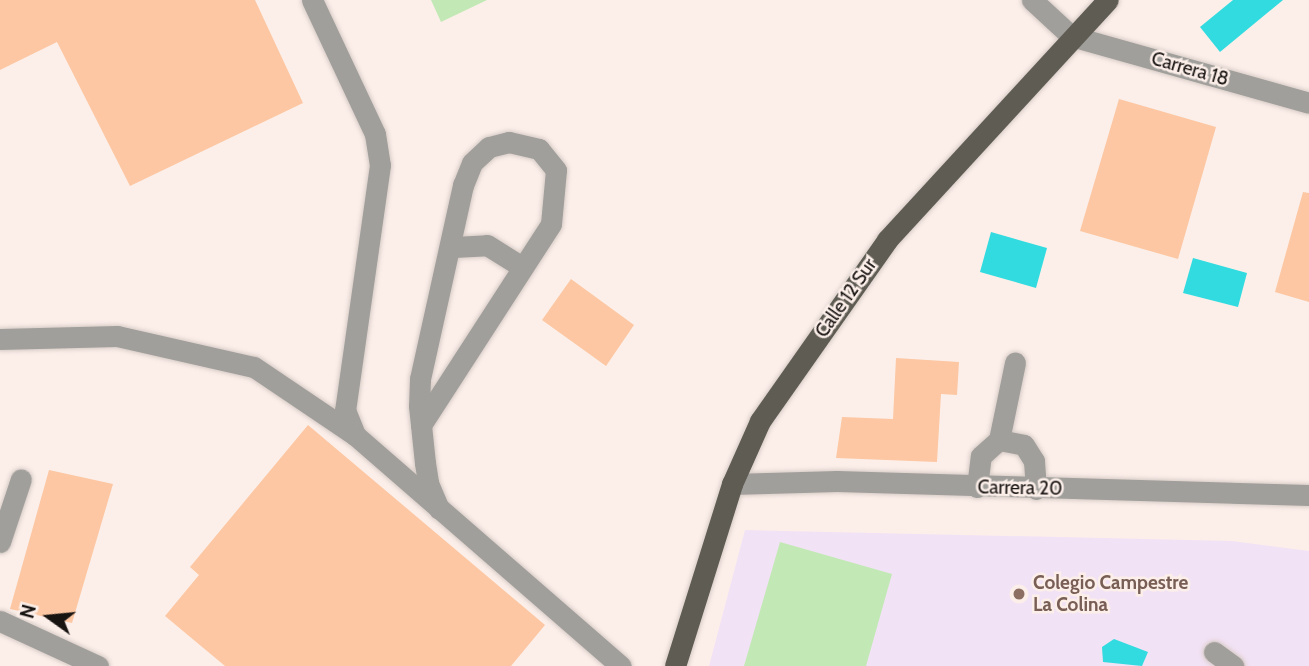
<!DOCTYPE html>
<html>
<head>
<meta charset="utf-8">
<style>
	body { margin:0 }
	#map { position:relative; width:1309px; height:666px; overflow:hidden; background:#fcefea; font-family:Cabin,sans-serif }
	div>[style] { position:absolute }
	.education>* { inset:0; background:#f2e2f5 }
	.green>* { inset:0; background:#c2e9b5 }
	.water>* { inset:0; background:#31dbdf }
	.building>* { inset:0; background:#fcc7a2 }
	.roads { filter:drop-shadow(0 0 2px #d8ccc7) drop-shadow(0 0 2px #d8ccc7) }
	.minor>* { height:21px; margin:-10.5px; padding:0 10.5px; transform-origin:10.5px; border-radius:10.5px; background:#a19f9b }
	.major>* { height:21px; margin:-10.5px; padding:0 10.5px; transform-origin:10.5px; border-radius:10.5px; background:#5f5c54 }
	.dots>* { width:19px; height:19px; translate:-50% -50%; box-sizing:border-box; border:4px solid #fcefea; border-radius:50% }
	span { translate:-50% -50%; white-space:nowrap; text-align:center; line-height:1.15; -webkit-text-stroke:5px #fcefea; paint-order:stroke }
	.street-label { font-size:19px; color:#181412 }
	.education-label { font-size:19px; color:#785e54; font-weight:700 }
	.left { translate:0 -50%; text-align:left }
	.north { position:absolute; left:14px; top:582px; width:70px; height:70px; -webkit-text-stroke:5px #fcefea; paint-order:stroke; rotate:285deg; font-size:19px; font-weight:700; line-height:28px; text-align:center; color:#181412 }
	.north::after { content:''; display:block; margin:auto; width:24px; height:32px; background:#181412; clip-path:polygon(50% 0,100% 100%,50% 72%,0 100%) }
</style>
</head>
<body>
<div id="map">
	<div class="education">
		<i style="clip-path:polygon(745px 530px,1232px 541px,1309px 551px,1309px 666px,709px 666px)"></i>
	</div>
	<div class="green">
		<i style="clip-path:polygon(431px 0,487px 0,441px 22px)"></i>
		<i style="clip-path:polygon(780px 542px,892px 574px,866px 666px,744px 666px)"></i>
	</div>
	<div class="water">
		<i style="clip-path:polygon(1233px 0,1283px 0,1220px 52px,1200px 27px)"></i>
		<i style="clip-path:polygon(991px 232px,1047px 248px,1036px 288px,980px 272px)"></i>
		<i style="clip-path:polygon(1193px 258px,1247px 273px,1238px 307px,1183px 293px)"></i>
		<i style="clip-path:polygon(1114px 639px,1148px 652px,1142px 666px,1103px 662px,1102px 647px)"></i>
	</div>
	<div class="building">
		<i style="clip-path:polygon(0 0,255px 0,303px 103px,130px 186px,57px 42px,0 70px)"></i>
		<i style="clip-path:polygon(1119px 99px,1216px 127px,1178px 259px,1080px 231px)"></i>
		<i style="clip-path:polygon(1303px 192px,1309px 193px,1309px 302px,1275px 292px)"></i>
		<i style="clip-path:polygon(571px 279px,634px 325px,606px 366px,542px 320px)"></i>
		<i style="clip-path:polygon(896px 358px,959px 362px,957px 395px,941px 394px,937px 462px,836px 458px,842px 417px,893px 419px)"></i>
		<i style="clip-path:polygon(308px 425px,545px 625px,511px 666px,225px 666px,165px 616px,199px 575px,190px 567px)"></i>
		<i style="clip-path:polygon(49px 470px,113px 484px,72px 623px,10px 609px)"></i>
	</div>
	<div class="roads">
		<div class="minor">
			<i style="left:312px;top:0;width:148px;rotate:64.8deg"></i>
			<i style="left:375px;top:134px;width:31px;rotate:81deg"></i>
			<i style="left:380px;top:165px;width:247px;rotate:98.1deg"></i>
			<i style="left:345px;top:410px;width:27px;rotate:68deg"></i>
			<i style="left:1032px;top:0;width:53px;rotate:42.7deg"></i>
			<i style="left:1071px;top:36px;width:247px;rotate:15.7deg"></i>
			<i style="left:454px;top:247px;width:33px;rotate:-3deg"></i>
			<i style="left:487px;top:245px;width:38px;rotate:32deg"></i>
			<i style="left:0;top:339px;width:117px;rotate:-1.5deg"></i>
			<i style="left:117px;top:336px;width:140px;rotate:12.8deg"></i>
			<i style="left:254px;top:367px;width:122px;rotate:34deg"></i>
			<i style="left:355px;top:435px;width:352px;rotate:41deg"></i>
			<i style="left:421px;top:425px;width:239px;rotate:-57.1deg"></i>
			<i style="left:551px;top:224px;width:54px;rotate:-84.7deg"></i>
			<i style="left:556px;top:170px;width:27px;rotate:-129deg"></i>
			<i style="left:539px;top:149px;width:31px;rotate:-167deg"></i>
			<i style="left:509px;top:142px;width:21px;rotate:166deg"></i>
			<i style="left:489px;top:147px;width:23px;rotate:137deg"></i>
			<i style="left:472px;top:163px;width:24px;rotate:112deg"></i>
			<i style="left:463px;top:185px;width:199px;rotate:102.5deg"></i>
			<i style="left:420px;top:379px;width:27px;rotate:92deg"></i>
			<i style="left:419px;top:406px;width:57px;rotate:84deg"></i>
			<i style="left:425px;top:463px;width:20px;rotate:81deg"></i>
			<i style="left:428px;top:483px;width:28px;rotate:67deg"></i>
			<i style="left:999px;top:440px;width:25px;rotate:11deg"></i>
			<i style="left:1024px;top:445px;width:19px;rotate:58deg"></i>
			<i style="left:1034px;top:461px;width:28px;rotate:86deg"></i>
			<i style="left:732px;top:484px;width:105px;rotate:-1.6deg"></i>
			<i style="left:837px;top:481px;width:472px;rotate:1.7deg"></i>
			<i style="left:977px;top:487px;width:31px;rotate:-83deg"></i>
			<i style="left:981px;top:456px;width:24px;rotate:-42deg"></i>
			<i style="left:999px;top:440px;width:79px;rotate:-78.3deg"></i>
			<i style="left:0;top:542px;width:66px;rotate:-71.6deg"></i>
			<i style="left:0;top:621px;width:108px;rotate:24.7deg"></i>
			<i style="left:1214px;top:652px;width:24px;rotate:36deg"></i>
		</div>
		<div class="major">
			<i style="left:675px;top:666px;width:191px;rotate:-72.6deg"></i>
			<i style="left:732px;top:484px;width:69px;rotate:-66deg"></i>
			<i style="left:760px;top:421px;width:221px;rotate:-54.9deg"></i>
			<i style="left:887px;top:240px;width:326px;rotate:-47.4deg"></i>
		</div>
	</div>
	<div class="dots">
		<i style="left:1019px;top:594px;background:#8d6e63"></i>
	</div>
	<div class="street-label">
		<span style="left:1190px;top:69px;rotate:16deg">Carrera 18</span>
		<span style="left:846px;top:298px;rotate:-55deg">Calle 12 Sur</span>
		<span style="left:1020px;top:488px;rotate:1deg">Carrera 20</span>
	</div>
	<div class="education-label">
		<span class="left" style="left:1033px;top:594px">Colegio Campestre<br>La Colina</span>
	</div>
	<div class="north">N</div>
</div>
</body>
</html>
